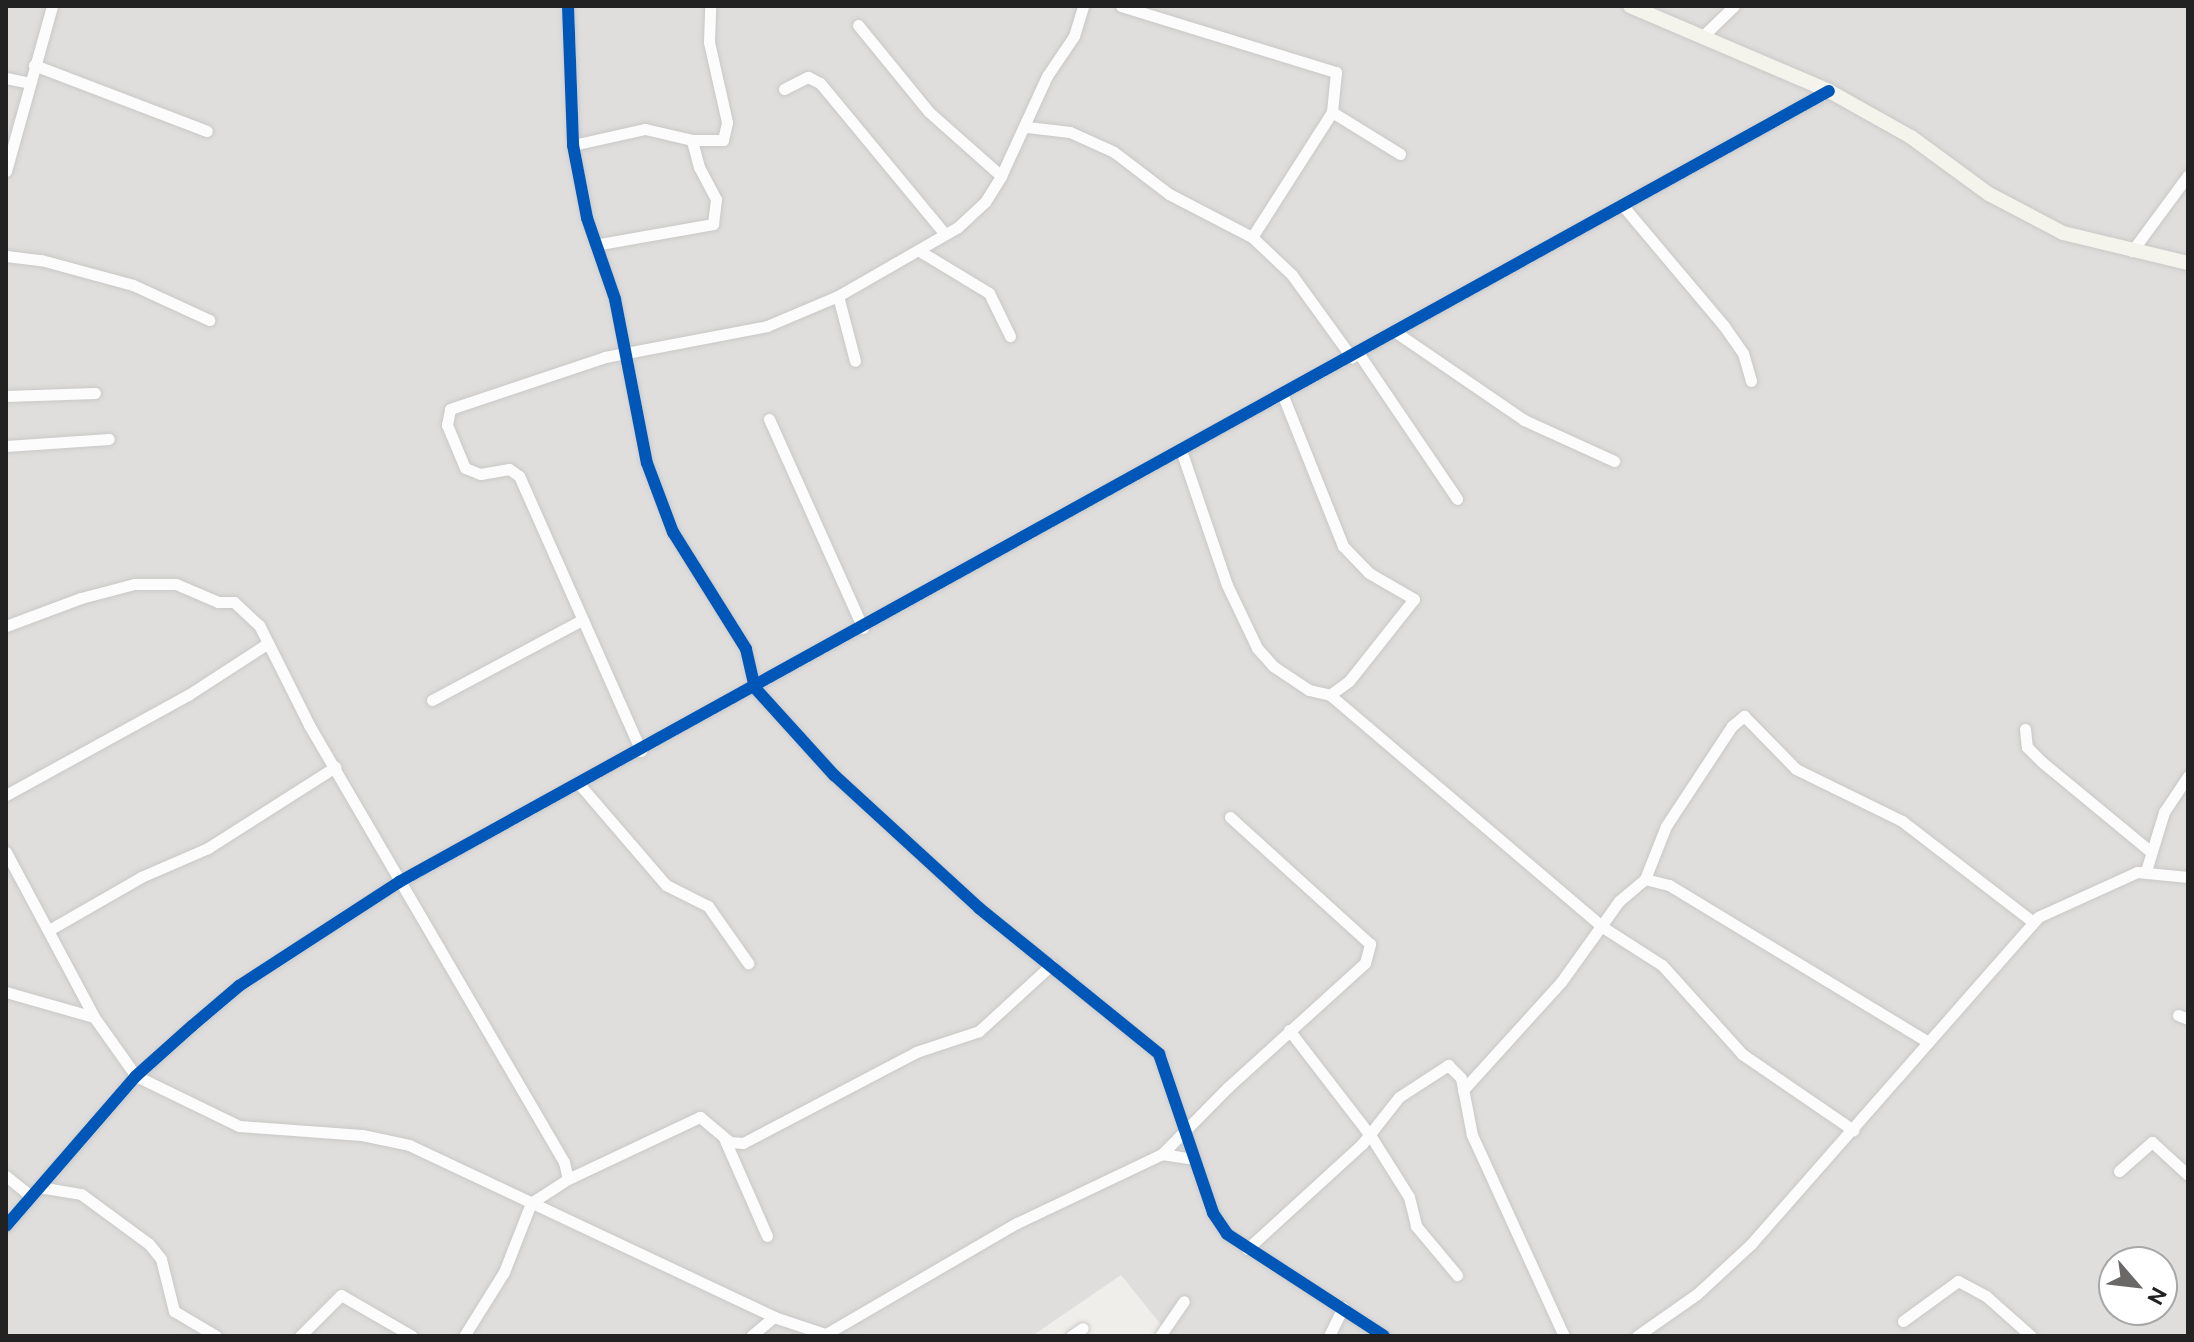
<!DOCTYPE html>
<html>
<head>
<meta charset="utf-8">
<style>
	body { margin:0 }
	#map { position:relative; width:2194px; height:1342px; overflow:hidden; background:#f0eeeb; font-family:Ubuntu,sans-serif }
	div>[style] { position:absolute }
	.residential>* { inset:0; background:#dfdedc }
	.roads { filter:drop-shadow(0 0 2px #c9c8c7) drop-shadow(0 0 2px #c9c8c7) }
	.street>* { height:11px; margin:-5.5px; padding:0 5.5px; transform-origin:5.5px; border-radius:5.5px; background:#fdfcfc }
	.secondary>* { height:14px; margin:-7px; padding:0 7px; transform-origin:7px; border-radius:7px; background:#f4f4ed }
	.cycleway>* { height:12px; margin:-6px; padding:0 6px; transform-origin:6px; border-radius:6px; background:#0057b8 }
	span { translate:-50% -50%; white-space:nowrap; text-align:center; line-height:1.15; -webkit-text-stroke:8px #fff; paint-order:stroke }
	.frame { position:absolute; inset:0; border:8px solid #222; pointer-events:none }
	.north { position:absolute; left:2098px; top:1246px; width:80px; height:80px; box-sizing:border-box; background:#fff; border:2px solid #a7a7a7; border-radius:50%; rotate:118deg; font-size:22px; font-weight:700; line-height:32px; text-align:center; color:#222 }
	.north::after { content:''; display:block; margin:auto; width:28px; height:36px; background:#6a6968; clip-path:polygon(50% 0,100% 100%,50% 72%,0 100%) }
</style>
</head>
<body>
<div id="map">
	<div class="residential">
		<i style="clip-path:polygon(evenodd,6px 6px,2188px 6px,2188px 1336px,1170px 1336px,1121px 1275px,1032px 1336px,6px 1336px,6px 6px,2114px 1262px,2162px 1262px,2162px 1310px,2114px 1310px,2114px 1262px)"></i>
	</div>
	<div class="roads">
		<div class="street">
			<i style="left:568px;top:6px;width:139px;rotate:87.9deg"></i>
			<i style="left:573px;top:145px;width:74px;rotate:79.1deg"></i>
			<i style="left:587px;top:218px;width:86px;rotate:70.9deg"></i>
			<i style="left:615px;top:299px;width:167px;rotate:79deg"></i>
			<i style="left:647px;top:463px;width:74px;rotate:69.4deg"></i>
			<i style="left:673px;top:532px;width:138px;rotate:58deg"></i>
			<i style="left:746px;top:649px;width:40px;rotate:77deg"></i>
			<i style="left:755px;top:688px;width:118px;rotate:47.8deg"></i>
			<i style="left:834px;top:775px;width:197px;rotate:42.5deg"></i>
			<i style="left:979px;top:908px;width:232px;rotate:39deg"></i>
			<i style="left:1159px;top:1054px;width:168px;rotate:71.2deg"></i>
			<i style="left:1213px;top:1213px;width:25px;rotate:56deg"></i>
			<i style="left:1227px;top:1234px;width:187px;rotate:33deg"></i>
			<i style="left:1121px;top:6px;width:225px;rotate:17.1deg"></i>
			<i style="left:1336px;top:72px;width:40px;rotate:95.7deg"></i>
			<i style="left:1332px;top:112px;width:148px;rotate:122.6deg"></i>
			<i style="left:858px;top:25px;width:112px;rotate:50.8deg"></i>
			<i style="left:929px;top:112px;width:96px;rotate:41.6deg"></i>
			<i style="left:1705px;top:34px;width:40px;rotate:-44deg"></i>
			<i style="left:34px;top:65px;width:185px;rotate:20.9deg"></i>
			<i style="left:6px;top:78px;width:24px;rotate:12deg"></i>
			<i style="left:784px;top:89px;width:27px;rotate:-27deg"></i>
			<i style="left:808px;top:77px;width:13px;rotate:27deg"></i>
			<i style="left:820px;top:83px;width:196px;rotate:50.4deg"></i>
			<i style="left:1332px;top:112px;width:80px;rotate:31.7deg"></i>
			<i style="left:1027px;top:127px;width:43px;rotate:6.6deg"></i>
			<i style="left:1070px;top:132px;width:48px;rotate:24.4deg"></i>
			<i style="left:1114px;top:152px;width:69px;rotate:37.4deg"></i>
			<i style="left:1169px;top:194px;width:93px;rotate:27.4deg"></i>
			<i style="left:1252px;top:237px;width:55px;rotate:43.5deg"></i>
			<i style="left:1292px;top:275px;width:102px;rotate:54.1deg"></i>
			<i style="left:573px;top:145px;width:74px;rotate:-12.5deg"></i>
			<i style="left:645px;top:129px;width:48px;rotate:13.2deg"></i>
			<i style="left:692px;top:140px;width:31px"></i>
			<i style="left:723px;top:140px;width:18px;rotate:-77deg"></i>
			<i style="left:727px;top:122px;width:82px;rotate:-102.7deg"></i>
			<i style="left:709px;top:42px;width:36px;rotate:-88deg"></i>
			<i style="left:6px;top:171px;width:171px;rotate:-74.4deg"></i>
			<i style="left:1623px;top:206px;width:157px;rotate:49.9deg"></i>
			<i style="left:1724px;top:326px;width:33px;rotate:55deg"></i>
			<i style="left:1743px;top:353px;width:29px;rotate:74deg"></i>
			<i style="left:600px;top:244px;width:115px;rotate:-10deg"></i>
			<i style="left:713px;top:224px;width:25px;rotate:-83deg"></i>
			<i style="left:716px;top:199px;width:36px;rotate:-118deg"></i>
			<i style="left:699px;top:167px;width:28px;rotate:-105deg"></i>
			<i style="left:918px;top:250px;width:83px;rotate:31.2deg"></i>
			<i style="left:989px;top:293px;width:48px;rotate:64deg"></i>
			<i style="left:2132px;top:251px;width:94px;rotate:-53.6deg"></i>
			<i style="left:6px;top:256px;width:35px;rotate:7deg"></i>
			<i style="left:41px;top:260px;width:95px;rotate:15.2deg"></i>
			<i style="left:133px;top:285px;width:84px;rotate:24.7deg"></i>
			<i style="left:838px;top:296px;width:67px;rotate:75.3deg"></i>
			<i style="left:1397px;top:333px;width:154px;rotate:34.4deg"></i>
			<i style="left:1524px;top:420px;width:99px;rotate:24.5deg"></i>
			<i style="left:1359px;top:354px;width:175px;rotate:55.9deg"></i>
			<i style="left:6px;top:396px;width:89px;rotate:-1.9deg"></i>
			<i style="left:1283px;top:396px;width:162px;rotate:68.2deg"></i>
			<i style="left:1343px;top:546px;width:37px;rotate:46deg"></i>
			<i style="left:1369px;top:573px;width:52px;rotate:30deg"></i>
			<i style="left:1414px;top:599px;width:105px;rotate:128.4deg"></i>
			<i style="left:1349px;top:681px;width:24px;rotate:144deg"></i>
			<i style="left:769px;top:419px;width:229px;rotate:65.8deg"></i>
			<i style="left:6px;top:446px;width:103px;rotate:-3.9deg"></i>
			<i style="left:1182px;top:453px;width:139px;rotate:71.2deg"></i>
			<i style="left:1227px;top:585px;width:70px;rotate:64.5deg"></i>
			<i style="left:1257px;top:648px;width:24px;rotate:48deg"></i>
			<i style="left:1273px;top:666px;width:43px;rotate:33.7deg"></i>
			<i style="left:1309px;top:690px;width:22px;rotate:13deg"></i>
			<i style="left:1330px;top:695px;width:356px;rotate:40.4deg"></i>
			<i style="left:1601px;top:926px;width:72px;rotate:32.6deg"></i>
			<i style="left:1662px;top:965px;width:120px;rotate:48deg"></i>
			<i style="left:1742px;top:1054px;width:135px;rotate:34.4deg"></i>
			<i style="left:6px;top:626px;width:80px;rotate:-20.5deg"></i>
			<i style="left:81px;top:598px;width:55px;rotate:-14.8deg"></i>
			<i style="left:134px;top:584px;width:42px"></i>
			<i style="left:176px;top:584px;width:46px;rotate:23.2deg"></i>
			<i style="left:218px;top:602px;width:16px"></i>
			<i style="left:234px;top:602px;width:34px;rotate:43deg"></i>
			<i style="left:259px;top:625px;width:112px;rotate:63.4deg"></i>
			<i style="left:309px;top:725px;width:506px;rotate:59.74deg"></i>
			<i style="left:564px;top:1162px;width:17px;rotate:77deg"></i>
			<i style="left:568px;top:1179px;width:44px;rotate:147deg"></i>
			<i style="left:531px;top:1203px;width:74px;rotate:111.4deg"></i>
			<i style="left:504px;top:1272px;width:75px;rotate:122deg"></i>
			<i style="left:432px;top:700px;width:168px;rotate:-28.1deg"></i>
			<i style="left:2025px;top:729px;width:18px;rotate:84deg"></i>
			<i style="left:2027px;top:747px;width:21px;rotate:45deg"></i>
			<i style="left:2042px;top:762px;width:141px;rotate:39.5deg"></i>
			<i style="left:641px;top:751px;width:301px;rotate:-113.9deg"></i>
			<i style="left:519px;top:476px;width:12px;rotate:-145deg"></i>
			<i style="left:509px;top:469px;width:29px;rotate:170deg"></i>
			<i style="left:480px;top:474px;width:16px;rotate:-158deg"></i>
			<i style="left:465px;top:468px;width:47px;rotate:-112.7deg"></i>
			<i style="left:447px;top:425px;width:16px;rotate:-79deg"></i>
			<i style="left:450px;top:409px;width:163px;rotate:-18.5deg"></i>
			<i style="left:605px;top:357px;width:165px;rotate:-10.8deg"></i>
			<i style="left:767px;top:326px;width:77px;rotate:-22.9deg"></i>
			<i style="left:838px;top:296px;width:138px;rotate:-29.9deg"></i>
			<i style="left:958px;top:227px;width:37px;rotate:-43deg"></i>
			<i style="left:985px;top:202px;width:31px;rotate:-58deg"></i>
			<i style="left:1001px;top:176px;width:110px;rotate:-65.3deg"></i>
			<i style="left:1047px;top:76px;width:48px;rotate:-56deg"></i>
			<i style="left:1074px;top:36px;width:31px;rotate:-73deg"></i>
			<i style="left:580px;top:785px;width:132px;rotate:49.3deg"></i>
			<i style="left:666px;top:885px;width:47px;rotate:26.6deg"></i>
			<i style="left:708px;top:906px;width:70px;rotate:54.9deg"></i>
			<i style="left:6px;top:795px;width:208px;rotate:-28.8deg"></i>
			<i style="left:188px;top:695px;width:95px;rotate:-33deg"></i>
			<i style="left:6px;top:852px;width:187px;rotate:61.9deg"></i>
			<i style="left:94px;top:1017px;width:72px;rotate:54.6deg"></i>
			<i style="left:136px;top:1076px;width:114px;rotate:25.9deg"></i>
			<i style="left:239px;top:1126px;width:123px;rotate:4.2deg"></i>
			<i style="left:362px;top:1135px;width:48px;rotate:12deg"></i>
			<i style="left:409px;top:1145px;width:403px;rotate:25.2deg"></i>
			<i style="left:774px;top:1317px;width:60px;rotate:18.4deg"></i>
			<i style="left:2146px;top:871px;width:62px;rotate:-73deg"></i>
			<i style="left:2164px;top:812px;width:43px;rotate:-56.3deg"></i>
			<i style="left:1645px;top:879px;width:57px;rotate:-68.4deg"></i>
			<i style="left:1666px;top:826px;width:120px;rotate:-56.6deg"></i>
			<i style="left:1732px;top:726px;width:16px;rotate:-40deg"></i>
			<i style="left:1744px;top:716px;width:74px;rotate:45.5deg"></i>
			<i style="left:1796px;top:769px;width:118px;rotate:26.1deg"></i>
			<i style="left:1902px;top:821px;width:165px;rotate:37.6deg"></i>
			<i style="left:49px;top:930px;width:106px;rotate:-29.9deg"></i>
			<i style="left:141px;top:877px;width:73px;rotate:-23.4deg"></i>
			<i style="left:208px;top:848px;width:151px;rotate:-32.5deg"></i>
			<i style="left:6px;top:992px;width:91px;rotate:15.9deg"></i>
			<i style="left:2178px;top:1015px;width:11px;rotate:22deg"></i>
			<i style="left:1289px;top:1030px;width:133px;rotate:52.4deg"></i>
			<i style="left:1370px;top:1135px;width:73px;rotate:57.8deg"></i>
			<i style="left:1409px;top:1197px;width:30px;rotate:76deg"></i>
			<i style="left:1416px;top:1226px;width:64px;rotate:50.1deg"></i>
			<i style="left:1463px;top:1090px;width:146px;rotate:-47.8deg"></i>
			<i style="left:1561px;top:982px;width:100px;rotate:-54.4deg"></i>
			<i style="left:1619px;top:901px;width:34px;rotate:-40deg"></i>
			<i style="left:1645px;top:879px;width:25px;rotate:14deg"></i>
			<i style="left:1669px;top:885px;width:303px;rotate:31.2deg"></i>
			<i style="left:724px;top:1138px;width:107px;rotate:66.3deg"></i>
			<i style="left:1162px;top:1154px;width:33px;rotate:9deg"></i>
			<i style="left:2119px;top:1171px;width:44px;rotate:-41.3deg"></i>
			<i style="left:2152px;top:1142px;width:49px;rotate:42.5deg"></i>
			<i style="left:6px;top:1176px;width:32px;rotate:39deg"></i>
			<i style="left:568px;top:1179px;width:146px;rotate:-25.2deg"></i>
			<i style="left:700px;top:1117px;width:39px;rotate:40deg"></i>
			<i style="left:730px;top:1142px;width:13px;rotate:4deg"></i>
			<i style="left:743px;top:1143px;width:195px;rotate:-27.7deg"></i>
			<i style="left:916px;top:1052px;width:66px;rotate:-18.4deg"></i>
			<i style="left:979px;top:1031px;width:98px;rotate:-42.5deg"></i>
			<i style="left:39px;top:1187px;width:43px;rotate:9.5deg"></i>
			<i style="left:81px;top:1194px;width:84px;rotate:36.3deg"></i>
			<i style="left:149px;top:1244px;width:19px;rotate:51deg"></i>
			<i style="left:161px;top:1259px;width:54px;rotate:76deg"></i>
			<i style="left:174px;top:1311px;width:49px;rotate:30.8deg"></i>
			<i style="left:6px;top:1226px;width:198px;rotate:-49.1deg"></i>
			<i style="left:136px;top:1076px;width:75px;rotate:-41.8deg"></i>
			<i style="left:192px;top:1026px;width:62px;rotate:-40.4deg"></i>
			<i style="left:239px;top:986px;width:191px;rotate:-33deg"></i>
			<i style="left:399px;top:882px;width:1634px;rotate:-28.95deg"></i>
			<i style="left:1247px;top:1249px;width:156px;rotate:-42.4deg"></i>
			<i style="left:1362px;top:1144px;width:60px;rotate:-51.8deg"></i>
			<i style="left:1399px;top:1097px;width:59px;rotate:-33.1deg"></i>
			<i style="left:1448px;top:1065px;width:18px;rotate:45deg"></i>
			<i style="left:1461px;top:1078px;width:58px;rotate:79.1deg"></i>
			<i style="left:1472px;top:1135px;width:221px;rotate:65.4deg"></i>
			<i style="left:1903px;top:1321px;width:68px;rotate:-36deg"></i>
			<i style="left:1958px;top:1281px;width:32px;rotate:28deg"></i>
			<i style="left:1986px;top:1296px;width:60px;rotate:41.6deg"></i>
			<i style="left:826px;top:1334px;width:221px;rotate:-30.2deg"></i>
			<i style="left:1017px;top:1223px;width:161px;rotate:-25.4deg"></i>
			<i style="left:1162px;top:1154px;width:93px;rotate:-45.4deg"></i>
			<i style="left:1227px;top:1088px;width:186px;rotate:-42.2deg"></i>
			<i style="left:1365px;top:963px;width:20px;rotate:-75deg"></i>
			<i style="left:1370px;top:944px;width:189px;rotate:-137.8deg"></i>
			<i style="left:300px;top:1336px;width:58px;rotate:-45deg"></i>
			<i style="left:341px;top:1295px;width:82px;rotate:30deg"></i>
			<i style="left:751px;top:1336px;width:30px;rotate:-40deg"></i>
			<i style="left:1071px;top:1336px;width:14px;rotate:-34deg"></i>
			<i style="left:1160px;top:1336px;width:42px;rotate:-55.6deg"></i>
			<i style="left:1329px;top:1336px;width:32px;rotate:-64deg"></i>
			<i style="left:1637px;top:1336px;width:73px;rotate:-35deg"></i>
			<i style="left:1697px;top:1294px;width:74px;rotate:-42.8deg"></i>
			<i style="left:1751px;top:1244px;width:435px;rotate:-48.7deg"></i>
			<i style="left:2038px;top:917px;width:109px;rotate:-24.4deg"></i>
			<i style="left:2137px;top:872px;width:51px;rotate:5.6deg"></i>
		</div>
		<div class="secondary">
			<i style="left:1630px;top:6px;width:216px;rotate:23.1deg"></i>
			<i style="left:1829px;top:91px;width:94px;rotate:29.3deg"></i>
			<i style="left:1911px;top:137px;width:97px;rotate:36.2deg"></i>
			<i style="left:1989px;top:194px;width:84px;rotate:27.8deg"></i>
			<i style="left:2063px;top:233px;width:129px;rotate:13.5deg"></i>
		</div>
	</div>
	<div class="cycleway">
		<i style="left:568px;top:6px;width:139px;rotate:87.9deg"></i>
		<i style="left:573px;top:145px;width:74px;rotate:79.1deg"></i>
		<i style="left:587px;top:218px;width:86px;rotate:70.9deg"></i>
		<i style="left:615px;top:299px;width:167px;rotate:79deg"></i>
		<i style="left:647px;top:463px;width:74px;rotate:69.4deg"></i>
		<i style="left:673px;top:532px;width:138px;rotate:58deg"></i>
		<i style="left:746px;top:649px;width:40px;rotate:77deg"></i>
		<i style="left:755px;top:688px;width:118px;rotate:47.8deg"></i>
		<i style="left:834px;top:775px;width:197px;rotate:42.5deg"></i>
		<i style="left:979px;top:908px;width:232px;rotate:39deg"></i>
		<i style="left:1159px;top:1054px;width:168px;rotate:71.2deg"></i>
		<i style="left:1213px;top:1213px;width:25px;rotate:56deg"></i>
		<i style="left:1227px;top:1234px;width:187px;rotate:33deg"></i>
		<i style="left:6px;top:1226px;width:198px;rotate:-49.1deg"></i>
		<i style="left:136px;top:1076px;width:75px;rotate:-41.8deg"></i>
		<i style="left:192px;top:1026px;width:62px;rotate:-40.4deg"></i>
		<i style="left:239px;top:986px;width:191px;rotate:-33deg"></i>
		<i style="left:399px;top:882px;width:1634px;rotate:-28.95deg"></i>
	</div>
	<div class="frame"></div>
	<div class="north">N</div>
</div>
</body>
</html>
